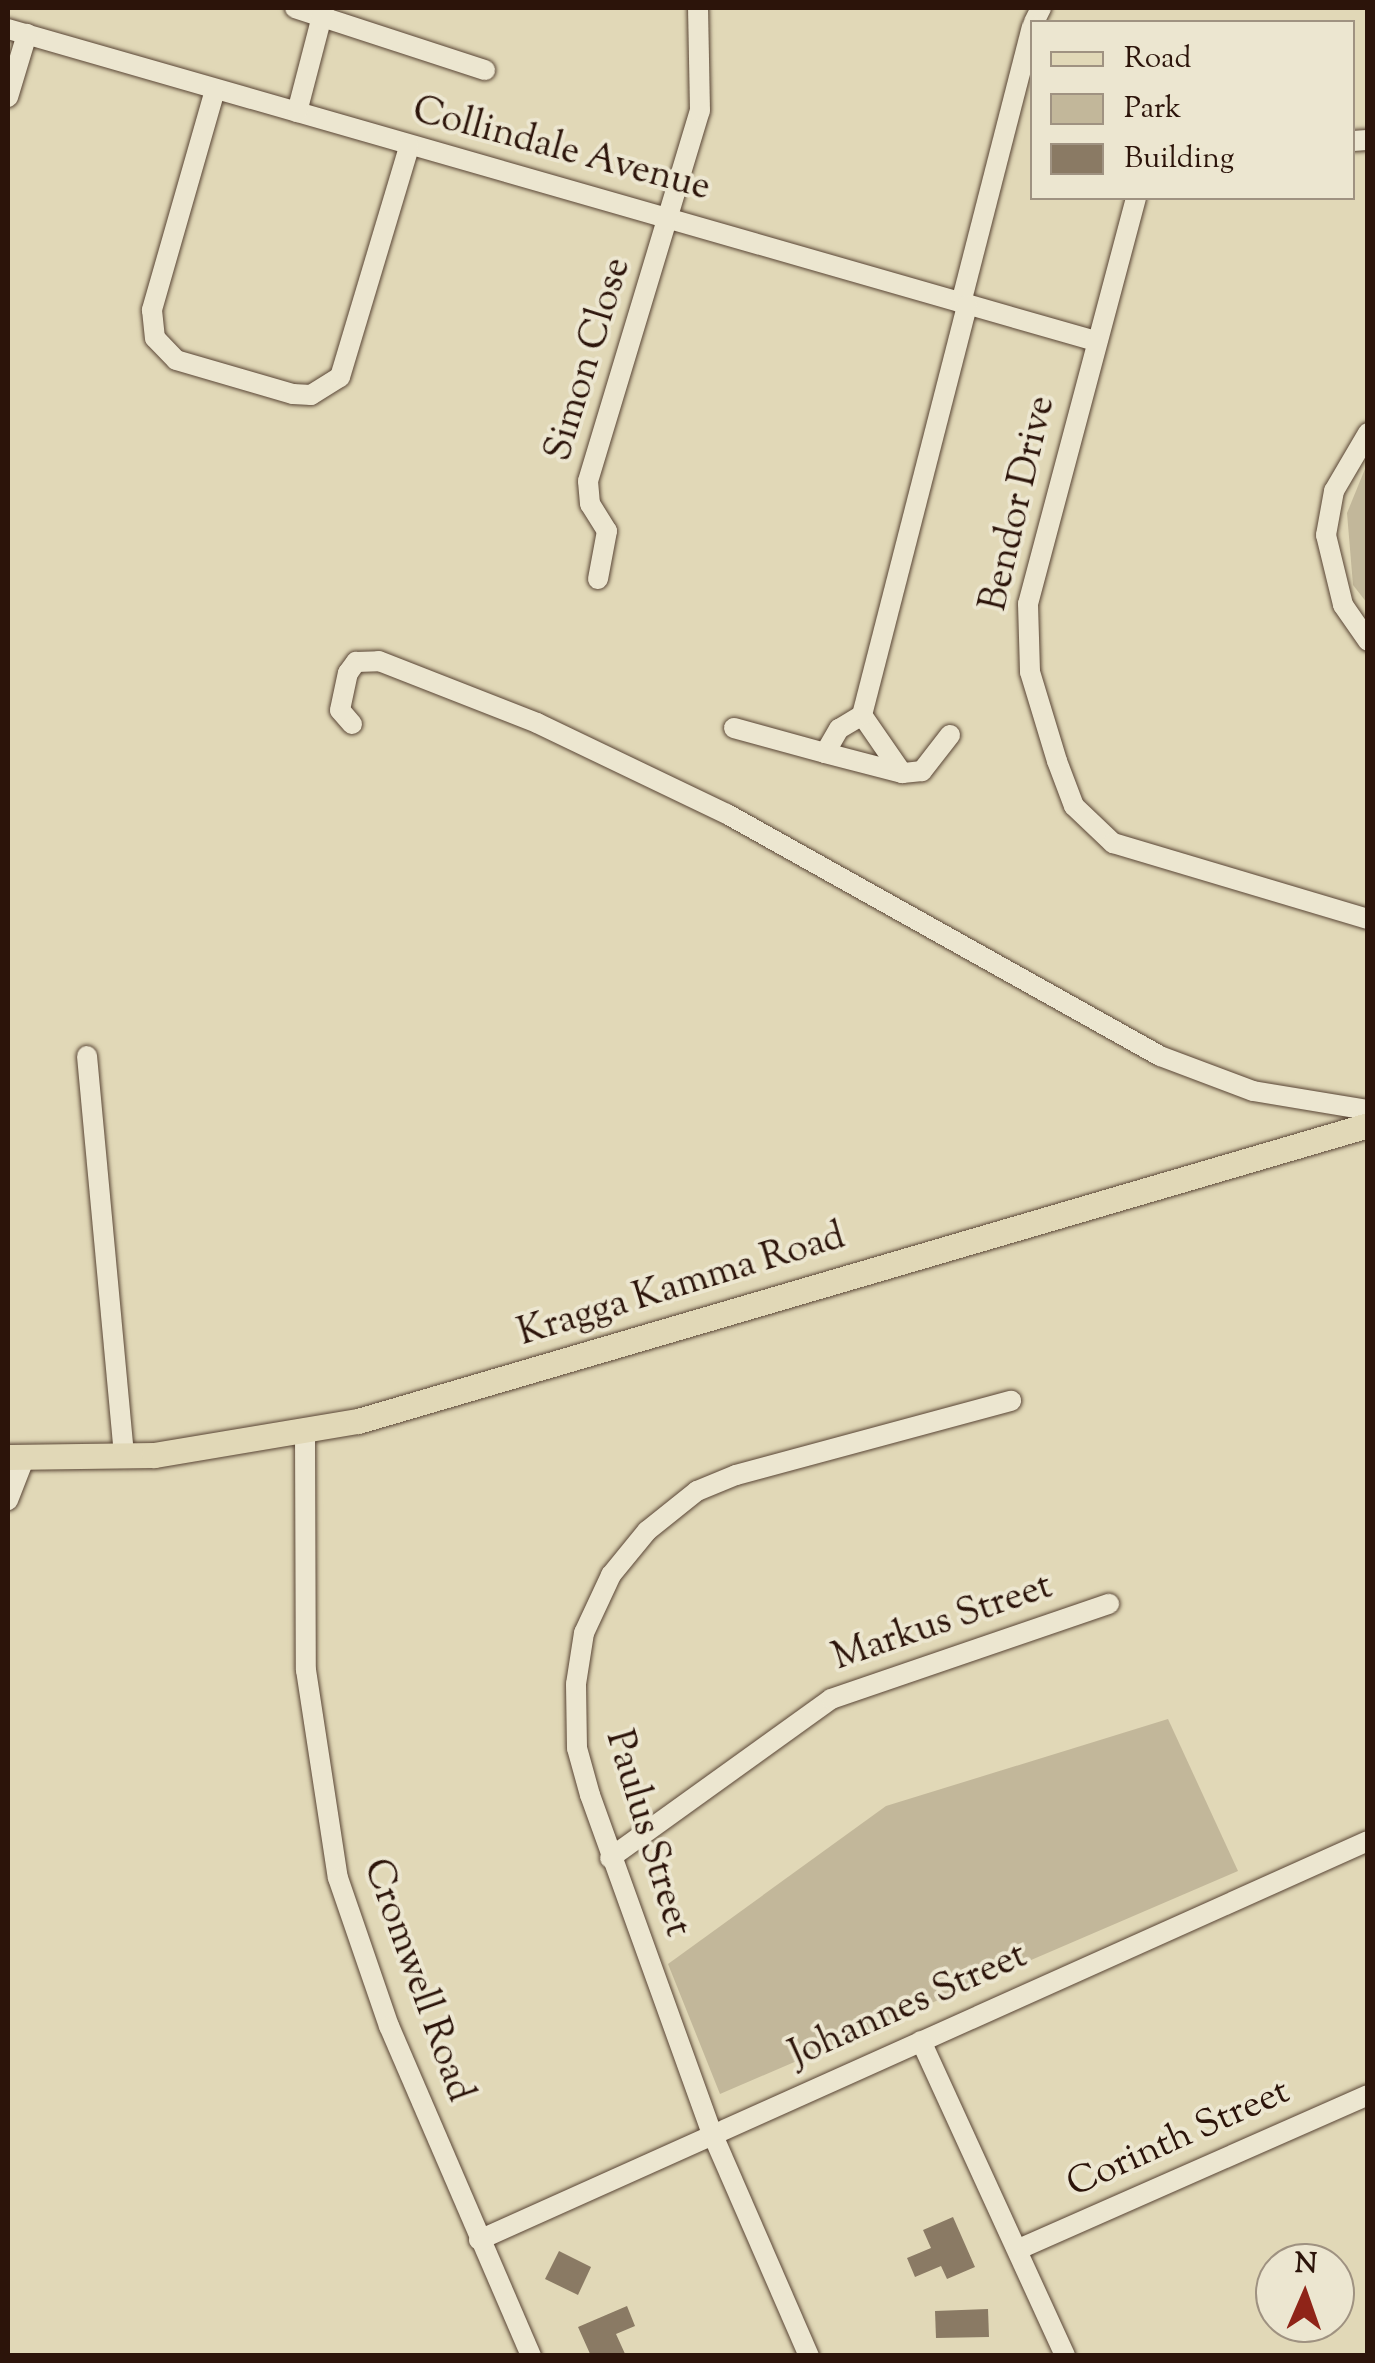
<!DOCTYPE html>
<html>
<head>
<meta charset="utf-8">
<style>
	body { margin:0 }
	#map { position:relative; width:1375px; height:2363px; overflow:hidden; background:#e1d8b7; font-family:"Sorts Mill Goudy",serif }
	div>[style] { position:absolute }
	.green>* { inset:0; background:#c2b79a }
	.building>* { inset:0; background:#8a7a64 }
	.roads { filter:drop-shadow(0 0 2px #594535) drop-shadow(0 0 2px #594535) }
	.minor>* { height:20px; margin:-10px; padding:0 10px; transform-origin:10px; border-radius:10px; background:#ece6d0 }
	.major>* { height:25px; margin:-12.5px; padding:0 12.5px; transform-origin:12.5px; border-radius:12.5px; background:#e1d8b7 }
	span { translate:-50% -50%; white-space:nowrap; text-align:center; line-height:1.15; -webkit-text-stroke:8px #ece6d0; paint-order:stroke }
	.street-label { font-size:38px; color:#2c140a }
	.frame { position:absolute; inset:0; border:10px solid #2c140a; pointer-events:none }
	.legend { position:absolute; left:1030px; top:20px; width:325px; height:180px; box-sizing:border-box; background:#ece6d0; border:2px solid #9f9281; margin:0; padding:12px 18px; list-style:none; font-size:30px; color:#2c140a }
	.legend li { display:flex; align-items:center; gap:20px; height:50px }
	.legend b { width:50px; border:2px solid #9f9281 }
	.north { position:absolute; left:1255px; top:2243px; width:100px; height:100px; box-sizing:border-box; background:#ece6d0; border:2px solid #9f9281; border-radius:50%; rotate:2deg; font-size:28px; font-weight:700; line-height:40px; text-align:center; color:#2c140a }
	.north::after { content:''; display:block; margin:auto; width:35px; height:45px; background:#8f2418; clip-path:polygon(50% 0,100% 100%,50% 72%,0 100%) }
</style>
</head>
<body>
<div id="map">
	<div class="green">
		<i style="clip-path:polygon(1367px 464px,1367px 603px,1353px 585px,1347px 513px)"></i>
		<i style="clip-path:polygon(1168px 1719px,1238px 1871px,720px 2094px,668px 1964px,886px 1806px)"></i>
	</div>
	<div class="building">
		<i style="clip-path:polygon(953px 2217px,975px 2267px,947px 2279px,941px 2266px,915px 2277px,907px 2258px,931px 2248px,923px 2230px)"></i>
		<i style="clip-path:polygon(559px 2251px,591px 2267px,578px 2295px,545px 2279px)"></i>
		<i style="clip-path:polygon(627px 2306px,635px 2326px,616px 2334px,626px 2356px,591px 2356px,578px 2327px)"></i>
		<i style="clip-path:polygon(988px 2309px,989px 2337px,936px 2338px,935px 2311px)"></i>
	</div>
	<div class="roads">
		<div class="minor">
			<i style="left:295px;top:8px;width:200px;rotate:18.1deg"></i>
			<i style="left:1034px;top:22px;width:16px;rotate:-63deg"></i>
			<i style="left:8px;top:29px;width:1131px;rotate:16.01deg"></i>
			<i style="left:215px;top:90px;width:229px;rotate:106deg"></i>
			<i style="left:152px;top:310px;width:28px;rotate:84deg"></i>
			<i style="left:155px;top:338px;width:30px;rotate:46deg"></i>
			<i style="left:176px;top:360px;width:122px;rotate:16.2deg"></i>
			<i style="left:293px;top:394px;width:18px;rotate:3deg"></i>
			<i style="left:311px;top:395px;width:34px;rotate:-32deg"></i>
			<i style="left:340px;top:377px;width:240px;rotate:-73.3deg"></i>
			<i style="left:8px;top:97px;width:66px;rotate:-73.2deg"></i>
			<i style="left:297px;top:112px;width:107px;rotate:-75.4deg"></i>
			<i style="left:1352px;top:141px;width:16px;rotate:-4deg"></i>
			<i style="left:1136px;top:198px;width:420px;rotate:104.9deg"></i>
			<i style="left:1028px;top:604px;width:68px;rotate:88.3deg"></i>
			<i style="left:1030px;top:672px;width:93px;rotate:73.1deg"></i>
			<i style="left:1057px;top:761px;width:48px;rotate:69.3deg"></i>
			<i style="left:1074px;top:806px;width:54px;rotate:43.5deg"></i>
			<i style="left:1113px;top:843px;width:266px;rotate:16.6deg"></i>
			<i style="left:961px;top:303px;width:285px;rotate:-75.6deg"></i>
			<i style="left:1368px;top:433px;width:67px;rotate:120.4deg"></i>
			<i style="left:1334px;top:491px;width:45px;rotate:100.3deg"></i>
			<i style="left:1326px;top:535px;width:72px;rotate:76.3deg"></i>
			<i style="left:1343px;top:605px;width:44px;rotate:55.2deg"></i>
			<i style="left:598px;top:579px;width:49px;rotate:-79.4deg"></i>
			<i style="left:607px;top:531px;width:32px;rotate:-122deg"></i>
			<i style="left:590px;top:504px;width:23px;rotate:-95deg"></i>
			<i style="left:588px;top:481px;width:387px;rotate:-73.2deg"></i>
			<i style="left:700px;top:111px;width:103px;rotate:-91.1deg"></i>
			<i style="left:352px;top:724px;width:18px;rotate:-131deg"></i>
			<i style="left:340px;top:710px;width:38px;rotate:-78deg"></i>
			<i style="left:348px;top:673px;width:14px;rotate:-54deg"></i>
			<i style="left:356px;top:662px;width:23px;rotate:-2deg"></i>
			<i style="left:379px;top:661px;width:170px;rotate:21.4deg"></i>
			<i style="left:537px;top:723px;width:211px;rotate:25.6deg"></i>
			<i style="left:727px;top:814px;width:496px;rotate:29.2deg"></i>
			<i style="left:1160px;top:1056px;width:99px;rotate:20.6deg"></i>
			<i style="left:1253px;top:1091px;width:117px;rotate:9.4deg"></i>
			<i style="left:734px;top:728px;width:94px;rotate:15.4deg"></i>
			<i style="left:825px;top:753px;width:28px;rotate:-60deg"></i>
			<i style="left:839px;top:729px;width:27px;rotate:-31deg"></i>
			<i style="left:950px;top:735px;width:46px;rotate:127.9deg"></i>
			<i style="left:922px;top:771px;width:20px;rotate:174deg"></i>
			<i style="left:902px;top:773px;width:70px;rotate:-124.6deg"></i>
			<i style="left:862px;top:715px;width:423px;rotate:-75.6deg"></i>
			<i style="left:825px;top:753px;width:80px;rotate:14.6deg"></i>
			<i style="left:87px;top:1056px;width:403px;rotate:84.7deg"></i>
			<i style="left:305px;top:1433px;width:237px;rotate:89.8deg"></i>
			<i style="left:306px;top:1670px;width:210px;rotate:81.3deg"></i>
			<i style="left:338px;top:1878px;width:157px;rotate:71deg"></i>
			<i style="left:389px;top:2026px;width:359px;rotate:66.7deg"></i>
			<i style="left:8px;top:1500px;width:44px;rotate:-68.7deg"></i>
			<i style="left:610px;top:1858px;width:272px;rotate:-35.7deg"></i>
			<i style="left:831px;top:1699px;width:294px;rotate:-18.9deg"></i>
			<i style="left:921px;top:2041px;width:346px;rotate:65.4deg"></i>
			<i style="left:479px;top:2240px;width:974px;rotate:-24.17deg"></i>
			<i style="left:1019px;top:2249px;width:381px;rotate:-23.8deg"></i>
			<i style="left:809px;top:2356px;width:245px;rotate:-113.5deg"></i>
			<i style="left:711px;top:2131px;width:357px;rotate:-109.8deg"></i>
			<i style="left:590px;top:1795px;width:49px;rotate:-105.5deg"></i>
			<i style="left:577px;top:1748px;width:64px;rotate:-90.9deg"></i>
			<i style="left:576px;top:1684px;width:52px;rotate:-81.1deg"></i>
			<i style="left:584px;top:1633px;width:64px;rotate:-65deg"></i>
			<i style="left:611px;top:1575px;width:57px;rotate:-50.7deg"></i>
			<i style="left:647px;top:1531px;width:64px;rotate:-38.7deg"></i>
			<i style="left:697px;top:1491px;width:42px;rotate:-22.3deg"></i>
			<i style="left:736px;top:1475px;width:285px;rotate:-15.1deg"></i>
		</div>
		<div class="major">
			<i style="left:8px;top:1457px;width:146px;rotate:-0.8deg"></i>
			<i style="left:154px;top:1455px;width:207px;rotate:-9.5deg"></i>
			<i style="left:358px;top:1421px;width:1052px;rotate:-16.33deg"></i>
		</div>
	</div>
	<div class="street-label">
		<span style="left:561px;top:151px;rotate:15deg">Collindale Avenue</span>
		<span style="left:590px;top:360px;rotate:-73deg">Simon Close</span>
		<span style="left:1020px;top:504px;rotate:-77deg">Bendor Drive</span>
		<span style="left:682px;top:1287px;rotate:-17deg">Kragga Kamma Road</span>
		<span style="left:943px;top:1624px;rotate:-19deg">Markus Street</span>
		<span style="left:646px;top:1834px;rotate:73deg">Paulus Street</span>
		<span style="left:416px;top:1981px;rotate:70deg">Cromwell Road</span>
		<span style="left:909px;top:2007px;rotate:-24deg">Johannes Street</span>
		<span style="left:1179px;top:2140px;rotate:-24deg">Corinth Street</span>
	</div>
	<div class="frame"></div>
	<ul class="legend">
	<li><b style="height:12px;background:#e1d8b7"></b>Road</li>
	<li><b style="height:28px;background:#c2b79a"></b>Park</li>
	<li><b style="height:28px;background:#8a7a64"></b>Building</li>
	</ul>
	<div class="north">N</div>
</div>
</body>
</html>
